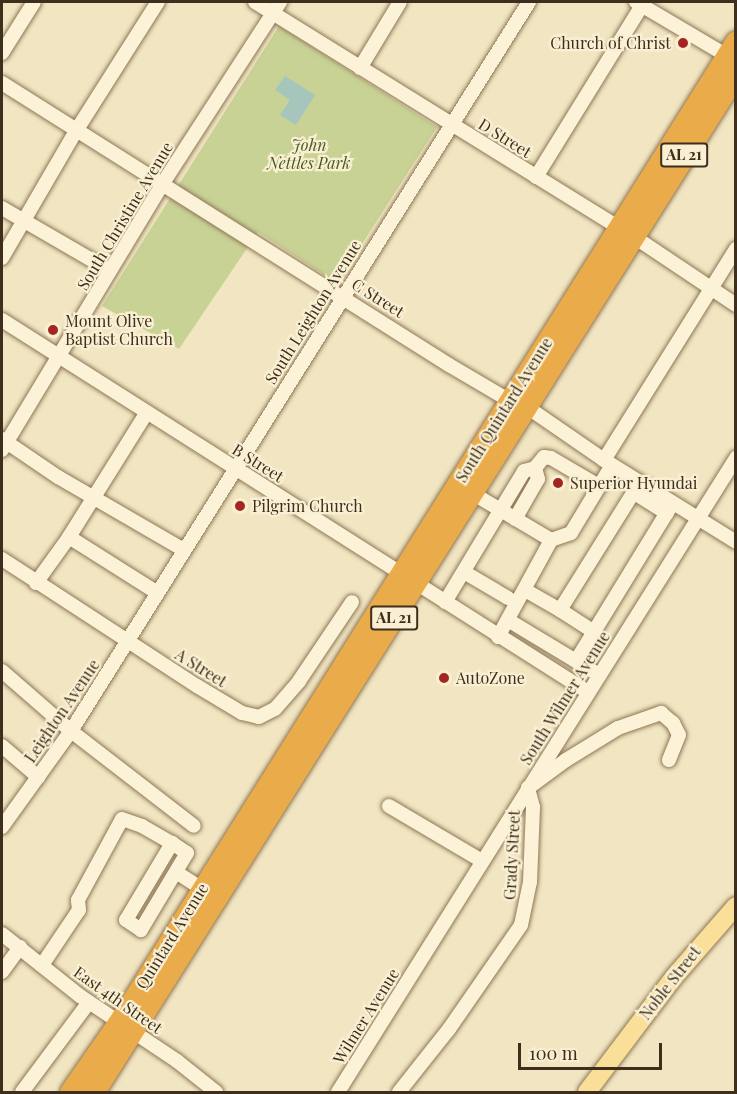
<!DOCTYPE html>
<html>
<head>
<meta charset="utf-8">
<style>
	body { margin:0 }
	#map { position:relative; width:737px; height:1094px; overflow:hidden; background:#f2e6c2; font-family:"Playfair Display",serif }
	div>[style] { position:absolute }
	.green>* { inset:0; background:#c8d295 }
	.water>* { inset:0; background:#a5c5bd }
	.roads { filter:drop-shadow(0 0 2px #8e7757) drop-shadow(0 0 2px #8e7757) }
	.minor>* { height:14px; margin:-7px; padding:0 7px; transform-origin:7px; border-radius:7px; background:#fcf2d7 }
	.major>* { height:18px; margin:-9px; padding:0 9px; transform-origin:9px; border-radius:9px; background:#f9df97 }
	.highway>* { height:21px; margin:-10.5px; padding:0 10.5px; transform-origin:10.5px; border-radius:10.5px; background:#eaab4b }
	.dots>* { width:16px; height:16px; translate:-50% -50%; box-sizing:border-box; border:3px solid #f9f0d3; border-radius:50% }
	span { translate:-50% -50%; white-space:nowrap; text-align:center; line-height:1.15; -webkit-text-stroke:4.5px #f9f0d3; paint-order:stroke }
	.shield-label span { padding:2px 4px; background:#f9f0d3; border:2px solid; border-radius:4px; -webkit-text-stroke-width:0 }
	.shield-label { font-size:15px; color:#3d2e1d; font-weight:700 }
	.poi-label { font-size:16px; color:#3d2e1d }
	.right { translate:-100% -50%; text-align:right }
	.left { translate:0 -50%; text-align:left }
	.street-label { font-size:16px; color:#3d2e1d }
	.park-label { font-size:16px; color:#4a5b21; font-style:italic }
	.frame { position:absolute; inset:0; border:3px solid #3d2e1d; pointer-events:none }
	.scale { position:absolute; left:518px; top:1043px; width:144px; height:27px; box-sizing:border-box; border:3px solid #3d2e1d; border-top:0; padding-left:8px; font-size:18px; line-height:21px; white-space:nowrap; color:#3d2e1d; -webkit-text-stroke:4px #f9f0d3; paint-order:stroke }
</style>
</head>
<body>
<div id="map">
	<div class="green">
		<i style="clip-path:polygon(279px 26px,437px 127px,337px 283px,258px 232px,179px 349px,102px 306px)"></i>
	</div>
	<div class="water">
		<i style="clip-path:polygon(285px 76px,315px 95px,296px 125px,280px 115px,290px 100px,275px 90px)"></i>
	</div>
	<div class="roads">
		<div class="minor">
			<i style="left:255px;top:2px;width:445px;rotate:31.8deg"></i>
			<i style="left:633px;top:236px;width:124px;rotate:33.8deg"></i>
			<i style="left:636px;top:2px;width:114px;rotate:30.6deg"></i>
			<i style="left:2px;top:53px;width:60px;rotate:-57.9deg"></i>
			<i style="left:360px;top:68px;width:77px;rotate:-58.8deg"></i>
			<i style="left:2px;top:83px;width:529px;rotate:32.25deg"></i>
			<i style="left:449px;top:365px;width:71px;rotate:30.5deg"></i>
			<i style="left:510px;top:401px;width:18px;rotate:19deg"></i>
			<i style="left:527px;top:407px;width:93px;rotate:34.5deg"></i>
			<i style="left:604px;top:460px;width:155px;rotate:31.8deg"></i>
			<i style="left:536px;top:177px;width:206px;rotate:-58.3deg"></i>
			<i style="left:2px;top:208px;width:124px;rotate:30.1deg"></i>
			<i style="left:2px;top:258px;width:147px;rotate:-59.8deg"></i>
			<i style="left:76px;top:131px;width:153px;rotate:-57.6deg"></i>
			<i style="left:2px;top:320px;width:694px;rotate:32.41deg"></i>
			<i style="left:2px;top:439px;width:68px;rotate:34.2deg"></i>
			<i style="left:58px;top:477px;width:146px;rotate:30.1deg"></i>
			<i style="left:2px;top:450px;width:312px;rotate:-58.9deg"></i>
			<i style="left:163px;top:183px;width:216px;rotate:-57.1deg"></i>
			<i style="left:604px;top:460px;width:249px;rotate:-58deg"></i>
			<i style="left:633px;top:492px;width:40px;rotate:32deg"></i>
			<i style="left:472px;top:493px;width:92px;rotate:30.7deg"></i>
			<i style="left:551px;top:540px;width:21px;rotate:-19deg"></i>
			<i style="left:571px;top:533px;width:79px;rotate:-58.9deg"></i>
			<i style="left:515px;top:519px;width:46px;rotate:-60.1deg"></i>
			<i style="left:538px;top:479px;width:11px;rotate:-105deg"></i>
			<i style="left:69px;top:537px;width:103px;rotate:32.3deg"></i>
			<i style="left:2px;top:559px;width:233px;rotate:33.1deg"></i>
			<i style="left:197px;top:686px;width:52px;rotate:31deg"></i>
			<i style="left:242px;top:713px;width:17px;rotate:13deg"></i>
			<i style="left:259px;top:717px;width:18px;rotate:-27deg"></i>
			<i style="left:275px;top:709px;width:37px;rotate:-49deg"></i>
			<i style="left:299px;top:681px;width:95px;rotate:-56.1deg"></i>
			<i style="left:464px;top:572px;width:51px;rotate:30.6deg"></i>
			<i style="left:36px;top:583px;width:57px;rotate:-54.3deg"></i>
			<i style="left:69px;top:537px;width:145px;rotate:-58deg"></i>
			<i style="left:525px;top:590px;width:40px;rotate:29.7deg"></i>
			<i style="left:560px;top:610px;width:151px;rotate:-58deg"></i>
			<i style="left:445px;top:602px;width:153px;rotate:-58.9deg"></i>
			<i style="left:524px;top:471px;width:11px;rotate:-15deg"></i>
			<i style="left:535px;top:468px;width:14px;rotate:-51deg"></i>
			<i style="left:544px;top:457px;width:7px;rotate:8deg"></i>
			<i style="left:551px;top:458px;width:56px;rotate:30.3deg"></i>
			<i style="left:560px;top:610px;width:40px;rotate:32.9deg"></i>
			<i style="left:508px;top:620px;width:106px;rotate:31.1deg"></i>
			<i style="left:498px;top:637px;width:111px;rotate:-61.3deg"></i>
			<i style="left:576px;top:661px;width:185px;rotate:-58.5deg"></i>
			<i style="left:2px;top:671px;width:91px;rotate:41deg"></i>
			<i style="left:71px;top:731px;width:155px;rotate:37.7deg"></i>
			<i style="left:2px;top:746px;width:48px;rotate:40.7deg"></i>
			<i style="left:389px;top:806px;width:108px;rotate:30.6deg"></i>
			<i style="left:2px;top:827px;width:118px;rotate:-54.3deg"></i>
			<i style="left:71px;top:731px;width:861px;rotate:-57.86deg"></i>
			<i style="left:172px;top:843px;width:18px;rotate:34deg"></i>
			<i style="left:187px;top:853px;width:90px;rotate:120.9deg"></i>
			<i style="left:141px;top:930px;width:18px;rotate:-146deg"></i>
			<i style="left:126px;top:920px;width:90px;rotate:-59.1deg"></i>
			<i style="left:176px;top:872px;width:31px;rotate:33deg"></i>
			<i style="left:2px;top:934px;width:100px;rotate:38.5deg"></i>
			<i style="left:80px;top:996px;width:117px;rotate:33.8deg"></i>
			<i style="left:177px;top:1061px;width:50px;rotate:38.5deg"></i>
			<i style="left:42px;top:965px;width:66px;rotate:-56.1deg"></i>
			<i style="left:79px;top:910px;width:10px;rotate:-96deg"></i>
			<i style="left:78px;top:900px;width:92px;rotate:-61.5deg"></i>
			<i style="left:122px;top:819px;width:21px;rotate:19deg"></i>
			<i style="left:142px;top:826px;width:34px;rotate:30deg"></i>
			<i style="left:2px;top:972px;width:31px;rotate:-54deg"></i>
			<i style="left:22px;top:1092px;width:112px;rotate:-53.3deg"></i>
			<i style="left:338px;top:1092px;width:749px;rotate:-57.88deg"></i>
			<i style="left:399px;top:1092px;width:80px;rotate:-51.6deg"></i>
			<i style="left:449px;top:1029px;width:126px;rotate:-55.3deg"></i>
			<i style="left:521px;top:925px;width:44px;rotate:-78.2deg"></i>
			<i style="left:530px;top:882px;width:75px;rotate:-87.7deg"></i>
			<i style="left:533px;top:807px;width:20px;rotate:-105deg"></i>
			<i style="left:528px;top:788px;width:47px;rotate:-36.4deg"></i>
			<i style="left:566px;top:760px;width:61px;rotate:-31.6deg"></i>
			<i style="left:618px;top:728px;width:46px;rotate:-19.2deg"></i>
			<i style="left:661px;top:713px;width:16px;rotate:40deg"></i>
			<i style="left:673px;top:723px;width:13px;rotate:63deg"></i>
			<i style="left:679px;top:735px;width:27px;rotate:112deg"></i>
		</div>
		<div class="major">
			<i style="left:587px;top:1092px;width:144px;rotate:-52.9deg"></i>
			<i style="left:674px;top:977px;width:94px;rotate:-48.9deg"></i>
		</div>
		<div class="highway">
			<i style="left:70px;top:1092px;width:84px;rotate:-55.2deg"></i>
			<i style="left:118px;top:1023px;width:1160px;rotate:-57.82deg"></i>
			<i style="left:94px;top:1092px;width:1204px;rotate:-57.76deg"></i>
		</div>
	</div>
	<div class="dots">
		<i style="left:683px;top:43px;background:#a42621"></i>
		<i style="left:53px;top:330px;background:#a42621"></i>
		<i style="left:558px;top:483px;background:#a42621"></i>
		<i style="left:240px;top:506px;background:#a42621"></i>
		<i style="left:444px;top:678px;background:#a42621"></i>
	</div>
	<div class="shield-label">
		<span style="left:684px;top:155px">AL 21</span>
		<span style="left:394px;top:618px">AL 21</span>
	</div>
	<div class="poi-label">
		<span class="right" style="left:671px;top:43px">Church of Christ</span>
		<span class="left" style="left:65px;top:330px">Mount Olive<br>Baptist Church</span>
		<span class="left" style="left:570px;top:483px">Superior Hyundai</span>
		<span class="left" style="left:252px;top:506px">Pilgrim Church</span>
		<span class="left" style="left:456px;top:678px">AutoZone</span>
	</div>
	<div class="street-label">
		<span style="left:505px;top:138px;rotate:32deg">D Street</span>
		<span style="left:125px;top:216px;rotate:-59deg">South Christine Avenue</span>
		<span style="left:378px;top:298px;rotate:32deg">C Street</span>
		<span style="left:313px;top:312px;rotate:-58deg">South Leighton Avenue</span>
		<span style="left:504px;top:410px;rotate:-58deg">South Quintard Avenue</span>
		<span style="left:258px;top:463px;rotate:32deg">B Street</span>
		<span style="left:201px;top:668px;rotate:32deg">A Street</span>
		<span style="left:565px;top:698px;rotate:-58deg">South Wilmer Avenue</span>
		<span style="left:62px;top:711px;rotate:-56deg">Leighton Avenue</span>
		<span style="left:512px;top:855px;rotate:-87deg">Grady Street</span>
		<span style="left:172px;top:936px;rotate:-58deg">Quintard Avenue</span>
		<span style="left:670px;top:983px;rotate:-52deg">Noble Street</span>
		<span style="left:118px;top:1000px;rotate:35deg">East 4th Street</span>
		<span style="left:366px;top:1016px;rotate:-58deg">Wilmer Avenue</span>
	</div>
	<div class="park-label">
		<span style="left:309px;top:154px">John<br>Nettles Park</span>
	</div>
	<div class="frame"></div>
	<div class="scale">100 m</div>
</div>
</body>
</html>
